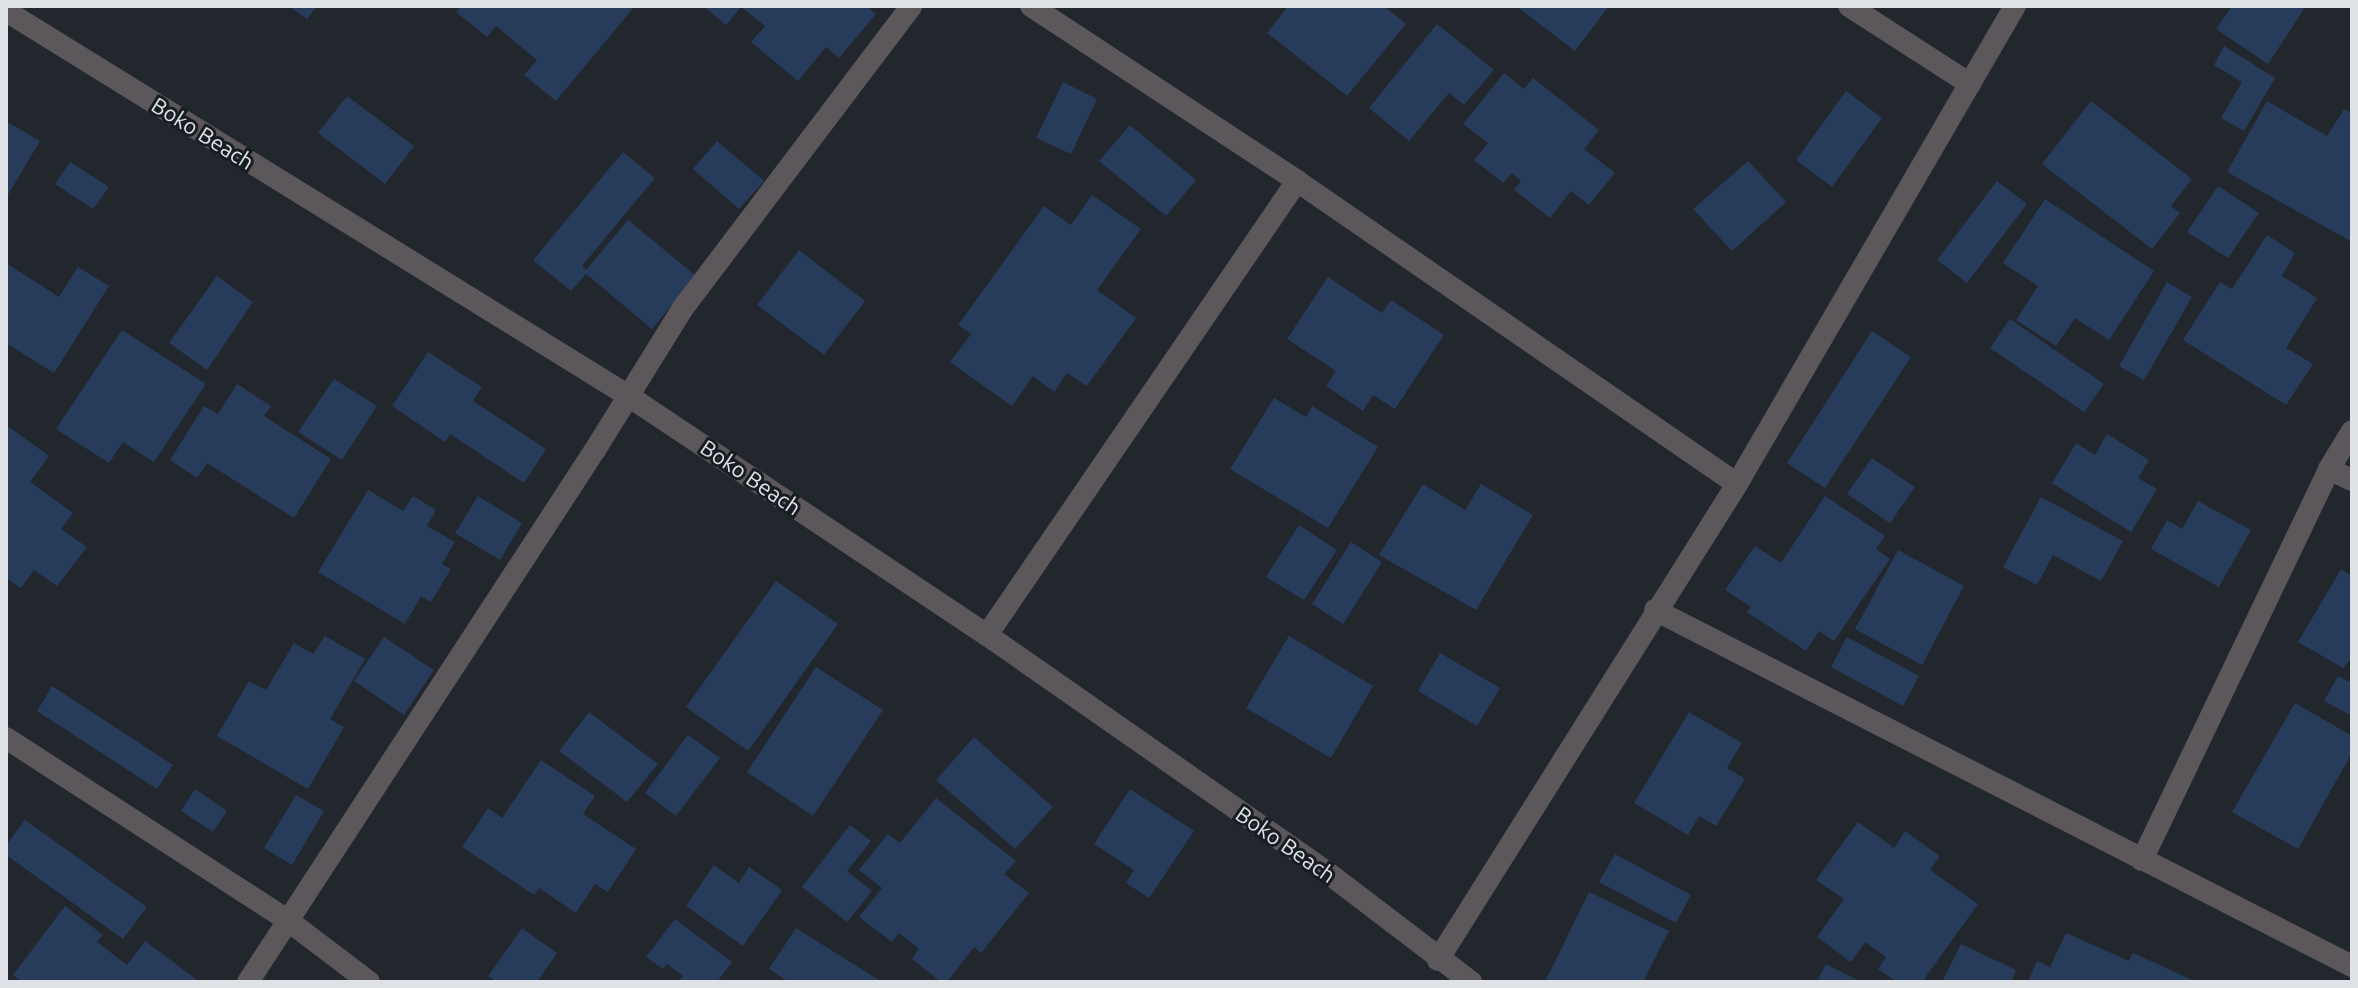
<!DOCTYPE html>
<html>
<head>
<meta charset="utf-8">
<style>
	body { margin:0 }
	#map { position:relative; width:2358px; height:988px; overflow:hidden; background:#22262d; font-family:Ubuntu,sans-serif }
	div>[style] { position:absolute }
	.building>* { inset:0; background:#273c5b }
	.minor>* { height:22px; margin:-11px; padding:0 11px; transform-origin:11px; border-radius:11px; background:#5b575a }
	span { translate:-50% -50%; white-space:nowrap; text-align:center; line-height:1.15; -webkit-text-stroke:6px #181d23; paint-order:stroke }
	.street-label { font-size:22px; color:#dfe2e6 }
	.frame { position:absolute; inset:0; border:8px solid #dfe2e6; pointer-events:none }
</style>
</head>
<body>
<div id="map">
	<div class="building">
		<i style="clip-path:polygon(289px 6px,317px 6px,307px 19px)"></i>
		<i style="clip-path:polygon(461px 6px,635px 6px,556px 101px,524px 75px,537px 60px,496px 26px,487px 37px,456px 12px)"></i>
		<i style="clip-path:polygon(703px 6px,867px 6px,876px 14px,839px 58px,826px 47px,798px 81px,751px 42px,765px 26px,741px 7px,726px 25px)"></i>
		<i style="clip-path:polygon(1288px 6px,1384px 6px,1406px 24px,1347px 96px,1267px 33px)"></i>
		<i style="clip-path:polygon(1516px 6px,1609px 6px,1575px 51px)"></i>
		<i style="clip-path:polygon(2232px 6px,2306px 6px,2268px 64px,2216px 29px)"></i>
		<i style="clip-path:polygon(1437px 24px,1494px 70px,1464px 105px,1449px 93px,1409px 141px,1369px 108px)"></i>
		<i style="clip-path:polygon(2224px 46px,2275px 78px,2244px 131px,2221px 118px,2242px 82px,2214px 65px)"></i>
		<i style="clip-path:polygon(1504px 73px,1524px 89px,1533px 78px,1599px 130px,1584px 149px,1615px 173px,1589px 205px,1571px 191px,1550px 218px,1514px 190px,1521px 181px,1512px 173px,1503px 183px,1474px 160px,1488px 143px,1463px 124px)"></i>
		<i style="clip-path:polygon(1063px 82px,1097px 99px,1071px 154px,1036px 138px)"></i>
		<i style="clip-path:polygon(1846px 91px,1882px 118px,1832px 187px,1796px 160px)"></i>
		<i style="clip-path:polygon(347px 96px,414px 146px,385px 184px,318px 133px)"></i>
		<i style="clip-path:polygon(2091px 101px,2192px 179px,2171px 206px,2180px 213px,2152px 249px,2042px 164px)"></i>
		<i style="clip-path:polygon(2267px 101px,2327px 136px,2344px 109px,2352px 113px,2352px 242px,2227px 172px)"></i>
		<i style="clip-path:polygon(6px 121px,40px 141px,6px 198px)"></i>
		<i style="clip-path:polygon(1130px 125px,1196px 180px,1166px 216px,1099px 161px)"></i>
		<i style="clip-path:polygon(717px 141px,764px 181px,739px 209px,693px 169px)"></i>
		<i style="clip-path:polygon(623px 152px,655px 178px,582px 266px,586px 270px,628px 220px,696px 276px,652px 329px,586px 274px,571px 291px,533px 260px)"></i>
		<i style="clip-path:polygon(1748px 161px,1786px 202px,1732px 251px,1693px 209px)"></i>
		<i style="clip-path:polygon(70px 162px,109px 187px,93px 209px,55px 184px)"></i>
		<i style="clip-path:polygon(1997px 181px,2027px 204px,1967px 283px,1937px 260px)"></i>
		<i style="clip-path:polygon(2218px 186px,2259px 213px,2228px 258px,2187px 232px)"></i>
		<i style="clip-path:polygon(1092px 195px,1141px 229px,1097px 290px,1136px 318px,1087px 386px,1067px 373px,1054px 392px,1033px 376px,1012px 406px,950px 362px,971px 334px,958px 325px,1044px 206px,1071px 225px)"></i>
		<i style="clip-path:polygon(2045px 199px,2154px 271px,2109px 340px,2075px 318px,2056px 346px,2016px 320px,2038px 286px,2003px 263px)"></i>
		<i style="clip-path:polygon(2267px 235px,2295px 253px,2282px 276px,2317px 298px,2286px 348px,2313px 364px,2286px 405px,2183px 340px,2220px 282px,2232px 289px)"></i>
		<i style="clip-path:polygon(799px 250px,865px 301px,824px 355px,757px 305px)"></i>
		<i style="clip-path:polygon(6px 263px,59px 297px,78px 267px,109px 286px,54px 373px,6px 343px)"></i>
		<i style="clip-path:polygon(217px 276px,253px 302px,207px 370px,169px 343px)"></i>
		<i style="clip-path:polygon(1328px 277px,1382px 313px,1391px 300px,1444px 335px,1395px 409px,1373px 395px,1363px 411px,1326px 386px,1336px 371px,1287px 339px)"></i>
		<i style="clip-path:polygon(2167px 282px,2192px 297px,2144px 380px,2119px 366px)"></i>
		<i style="clip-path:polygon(2010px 319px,2104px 384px,2084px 412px,1990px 348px)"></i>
		<i style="clip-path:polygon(122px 330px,206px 384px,154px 462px,123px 442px,109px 463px,56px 429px)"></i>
		<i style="clip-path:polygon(1872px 331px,1911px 357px,1825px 488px,1787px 463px)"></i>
		<i style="clip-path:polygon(428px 352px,482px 387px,473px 401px,546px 449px,524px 483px,450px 434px,445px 442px,392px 406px)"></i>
		<i style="clip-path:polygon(334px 379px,377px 406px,342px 460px,298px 432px)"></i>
		<i style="clip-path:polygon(237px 384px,271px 406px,264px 416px,331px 459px,294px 518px,207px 463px,197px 478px,170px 460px,204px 406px,218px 414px)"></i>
		<i style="clip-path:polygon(1274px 398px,1306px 417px,1312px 406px,1378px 447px,1328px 528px,1230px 469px)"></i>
		<i style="clip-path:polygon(6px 425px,49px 456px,30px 482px,73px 513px,61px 529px,87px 547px,57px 586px,34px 570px,21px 588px,6px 578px)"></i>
		<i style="clip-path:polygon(2107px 434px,2149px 460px,2138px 478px,2157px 489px,2131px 532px,2052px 483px,2076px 443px,2095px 455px)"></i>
		<i style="clip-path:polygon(1872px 458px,1915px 487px,1890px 523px,1847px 494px)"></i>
		<i style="clip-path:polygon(1423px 484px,1465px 510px,1481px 484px,1533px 515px,1476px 610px,1379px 555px)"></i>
		<i style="clip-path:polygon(368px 490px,403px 511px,413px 496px,436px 510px,427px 526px,455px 542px,442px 564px,451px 569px,431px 602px,421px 596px,405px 624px,318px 572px)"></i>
		<i style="clip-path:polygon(478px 496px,522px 523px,500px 560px,455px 533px)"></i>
		<i style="clip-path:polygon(1825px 496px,1885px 536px,1876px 549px,1890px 559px,1834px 641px,1819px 631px,1806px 651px,1747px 612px,1751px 607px,1725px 590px,1755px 546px,1781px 563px)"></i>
		<i style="clip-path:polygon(2041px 497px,2123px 541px,2101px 581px,2053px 555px,2037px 585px,2003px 567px)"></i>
		<i style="clip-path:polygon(2198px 501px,2251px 530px,2219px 587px,2151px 549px,2167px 520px,2182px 529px)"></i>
		<i style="clip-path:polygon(1299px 525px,1337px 550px,1304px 600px,1266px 577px)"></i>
		<i style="clip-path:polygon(1351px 542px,1382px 562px,1343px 624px,1312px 604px)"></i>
		<i style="clip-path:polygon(1898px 550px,1964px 586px,1922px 665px,1855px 629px)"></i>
		<i style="clip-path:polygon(2341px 569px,2352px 576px,2352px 657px,2343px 668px,2298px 642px)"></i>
		<i style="clip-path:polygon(776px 581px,838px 624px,748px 751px,686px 707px)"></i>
		<i style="clip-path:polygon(325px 636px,365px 659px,330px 719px,344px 727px,308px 789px,217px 736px,249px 681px,266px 690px,294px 643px,313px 654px)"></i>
		<i style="clip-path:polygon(1289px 636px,1373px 686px,1331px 758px,1246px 708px)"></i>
		<i style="clip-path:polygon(384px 637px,434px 670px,404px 715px,354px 681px)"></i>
		<i style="clip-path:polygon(1847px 637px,1919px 676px,1903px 706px,1831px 667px)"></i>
		<i style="clip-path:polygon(1440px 653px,1500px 688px,1477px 726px,1418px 691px)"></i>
		<i style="clip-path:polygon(816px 667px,883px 710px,813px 816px,747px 772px)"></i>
		<i style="clip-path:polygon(2338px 676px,2352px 683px,2352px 716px,2324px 701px)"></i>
		<i style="clip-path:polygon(52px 686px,173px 765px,157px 789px,37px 711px)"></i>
		<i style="clip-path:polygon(2295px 703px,2352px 736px,2352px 753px,2298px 849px,2232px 812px)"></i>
		<i style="clip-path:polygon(589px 712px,658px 764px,627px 802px,559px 751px)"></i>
		<i style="clip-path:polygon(1689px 712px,1742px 743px,1727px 768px,1745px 779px,1716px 826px,1699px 816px,1688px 835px,1634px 803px)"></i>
		<i style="clip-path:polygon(688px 735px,720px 758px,676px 816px,645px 793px)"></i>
		<i style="clip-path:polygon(974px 737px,1053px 807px,1015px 849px,936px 780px)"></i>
		<i style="clip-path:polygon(541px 760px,595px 796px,583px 814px,636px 849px,608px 892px,595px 884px,576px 913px,539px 888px,534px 895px,462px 847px,488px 808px,502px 818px)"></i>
		<i style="clip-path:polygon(195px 789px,227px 811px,213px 832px,181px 811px)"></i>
		<i style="clip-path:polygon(1130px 789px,1194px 831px,1149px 898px,1126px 883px,1134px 870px,1094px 844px)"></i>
		<i style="clip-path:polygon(296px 795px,324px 811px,292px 865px,264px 848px)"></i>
		<i style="clip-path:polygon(936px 798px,1016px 861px,1004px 874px,1029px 893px,981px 953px,974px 947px,947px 982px,941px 982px,912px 959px,919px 949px,899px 933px,892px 942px,859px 917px,882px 888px,859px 870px,888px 834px,900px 843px)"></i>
		<i style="clip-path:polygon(25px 820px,147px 907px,123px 939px,6px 855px,6px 845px)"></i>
		<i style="clip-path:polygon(1858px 822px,1894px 848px,1905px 831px,1940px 856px,1930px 870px,1978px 904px,1922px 982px,1897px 982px,1878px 969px,1886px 957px,1865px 942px,1851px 962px,1817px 937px,1844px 899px,1816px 880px)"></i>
		<i style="clip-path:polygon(850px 825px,871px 841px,847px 871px,872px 891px,847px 922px,802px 887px)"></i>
		<i style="clip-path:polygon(1615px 854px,1691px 895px,1676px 923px,1599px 882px)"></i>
		<i style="clip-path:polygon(714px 865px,739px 883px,749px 867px,782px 890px,743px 946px,686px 906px)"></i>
		<i style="clip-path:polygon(1589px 892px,1669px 931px,1643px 982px,1545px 982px)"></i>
		<i style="clip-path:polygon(65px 906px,103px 935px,97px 942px,127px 965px,145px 941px,196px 979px,194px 982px,22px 982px,13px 975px)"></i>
		<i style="clip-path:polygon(675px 919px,732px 962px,717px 982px,678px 982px,683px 976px,667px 964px,663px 969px,646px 957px)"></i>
		<i style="clip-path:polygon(522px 928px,557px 953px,537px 982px,497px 982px,488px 976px)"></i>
		<i style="clip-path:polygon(796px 928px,882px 982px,789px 982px,769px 969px)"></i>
		<i style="clip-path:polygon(2066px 933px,2129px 961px,2133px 953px,2197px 982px,2028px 982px,2037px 961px,2050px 967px)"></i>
		<i style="clip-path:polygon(1961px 944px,2016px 970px,2011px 982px,1942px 982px)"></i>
		<i style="clip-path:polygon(1826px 964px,1861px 982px,1817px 982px)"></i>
	</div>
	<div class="minor">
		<i style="left:1031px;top:6px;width:318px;rotate:33.3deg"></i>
		<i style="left:1297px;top:181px;width:534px;rotate:34.55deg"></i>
		<i style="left:1849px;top:6px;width:144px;rotate:32.8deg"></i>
		<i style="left:6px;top:11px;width:730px;rotate:31.73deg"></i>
		<i style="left:627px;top:395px;width:433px;rotate:33.7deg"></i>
		<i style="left:987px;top:635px;width:416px;rotate:34.9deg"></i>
		<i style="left:1328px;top:873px;width:180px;rotate:37.3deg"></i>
		<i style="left:2329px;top:469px;width:25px;rotate:26deg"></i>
		<i style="left:1655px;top:610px;width:783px;rotate:27.06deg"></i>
		<i style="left:987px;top:635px;width:550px;rotate:-55.67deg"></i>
		<i style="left:6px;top:738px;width:333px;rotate:32.9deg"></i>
		<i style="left:286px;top:919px;width:104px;rotate:37.2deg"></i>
		<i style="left:2142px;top:860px;width:433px;rotate:-64.4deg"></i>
		<i style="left:2329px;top:469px;width:44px;rotate:-58.8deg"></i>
		<i style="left:1438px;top:960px;width:562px;rotate:-57.86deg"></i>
		<i style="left:1737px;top:484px;width:553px;rotate:-59.82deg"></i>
		<i style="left:248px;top:982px;width:635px;rotate:-56.89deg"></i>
		<i style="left:595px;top:450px;width:167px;rotate:-58.2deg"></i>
		<i style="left:683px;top:308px;width:378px;rotate:-52.9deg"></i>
	</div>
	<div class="street-label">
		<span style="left:203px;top:133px;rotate:32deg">Boko Beach</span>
		<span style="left:751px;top:477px;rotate:34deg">Boko Beach</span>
		<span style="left:1286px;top:844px;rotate:35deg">Boko Beach</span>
	</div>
	<div class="frame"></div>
</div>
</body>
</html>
